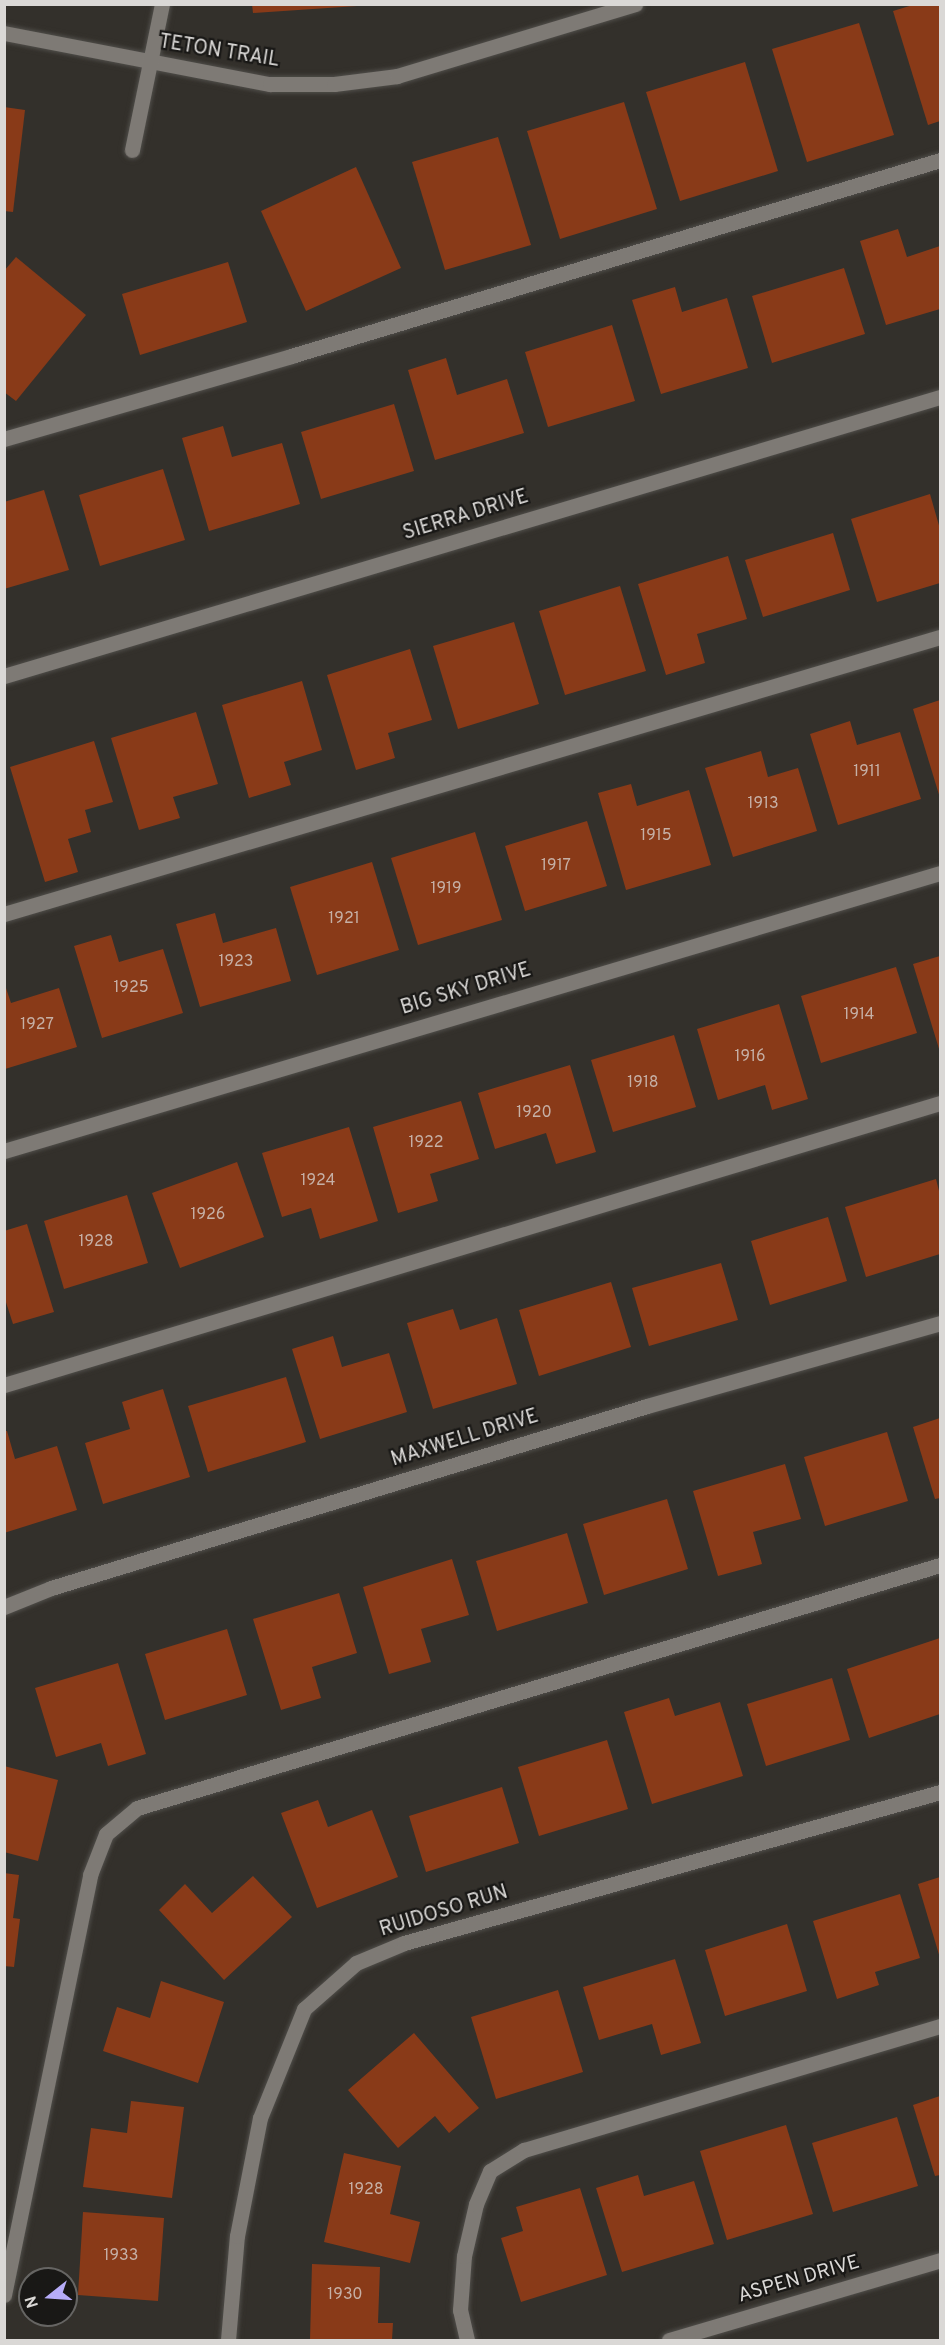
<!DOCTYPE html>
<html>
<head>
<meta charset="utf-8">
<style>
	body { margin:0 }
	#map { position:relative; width:945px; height:2345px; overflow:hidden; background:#33302b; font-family:Overpass,sans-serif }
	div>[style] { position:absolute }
	.building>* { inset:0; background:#893a18 }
	.roads { filter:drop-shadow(0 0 2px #504e4a) drop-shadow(0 0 2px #504e4a) }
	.service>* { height:15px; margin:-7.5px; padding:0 7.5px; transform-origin:7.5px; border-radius:7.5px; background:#7e7a75 }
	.minor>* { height:15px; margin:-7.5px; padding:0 7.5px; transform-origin:7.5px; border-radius:7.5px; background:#7e7a75 }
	span { translate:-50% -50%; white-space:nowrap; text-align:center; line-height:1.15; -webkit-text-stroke:4.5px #191816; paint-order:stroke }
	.number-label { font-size:16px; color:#c6b0a6 }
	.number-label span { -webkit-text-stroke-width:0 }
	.street-label { font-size:20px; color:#dad8d6 }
	.frame { position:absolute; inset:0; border:6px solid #dad8d6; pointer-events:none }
	.north { position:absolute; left:18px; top:2267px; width:60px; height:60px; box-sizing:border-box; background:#191816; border:2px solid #666563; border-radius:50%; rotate:253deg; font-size:16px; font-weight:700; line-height:24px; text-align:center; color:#dad8d6 }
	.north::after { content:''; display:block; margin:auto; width:21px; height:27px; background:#b6acf8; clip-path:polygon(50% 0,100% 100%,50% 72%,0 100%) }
</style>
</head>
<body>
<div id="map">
	<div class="building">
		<i style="clip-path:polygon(252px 4px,357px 4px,357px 6px,253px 13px)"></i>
		<i style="clip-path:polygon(916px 4px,940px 4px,940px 121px,928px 125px,893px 11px)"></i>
		<i style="clip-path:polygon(859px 23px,894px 135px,807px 162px,772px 49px)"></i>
		<i style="clip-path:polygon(745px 62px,778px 171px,680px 201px,646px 92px)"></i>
		<i style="clip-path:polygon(624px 102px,657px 209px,560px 239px,527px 131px)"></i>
		<i style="clip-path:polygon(4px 107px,25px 110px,13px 212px,4px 211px)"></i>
		<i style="clip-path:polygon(498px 137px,531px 245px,445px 270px,412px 162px)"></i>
		<i style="clip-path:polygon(356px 167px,401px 268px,306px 311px,261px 211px)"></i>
		<i style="clip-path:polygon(898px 229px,907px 257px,940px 246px,940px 309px,886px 325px,860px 241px)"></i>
		<i style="clip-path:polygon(16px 257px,86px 315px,16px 401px,4px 392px,4px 271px)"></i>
		<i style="clip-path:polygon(228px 262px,247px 322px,140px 355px,122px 294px)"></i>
		<i style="clip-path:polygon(844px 268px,865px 334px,772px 363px,752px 296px)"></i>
		<i style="clip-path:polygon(675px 287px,682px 312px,727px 298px,748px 368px,661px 394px,632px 300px)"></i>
		<i style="clip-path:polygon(612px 325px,635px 401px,548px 427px,525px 352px)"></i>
		<i style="clip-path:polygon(446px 358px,457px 395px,507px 379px,524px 433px,435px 460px,408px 370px)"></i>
		<i style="clip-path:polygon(394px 404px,414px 471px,321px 499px,301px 432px)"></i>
		<i style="clip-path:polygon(223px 426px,232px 457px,282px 443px,300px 504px,209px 531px,182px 438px)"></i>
		<i style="clip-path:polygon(163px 469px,185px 540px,100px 566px,79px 495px)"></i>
		<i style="clip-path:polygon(44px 490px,69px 570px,4px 589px,4px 502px)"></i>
		<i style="clip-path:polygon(930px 494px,940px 529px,940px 583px,877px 602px,851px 519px)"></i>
		<i style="clip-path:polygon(833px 533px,850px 590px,763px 617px,745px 560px)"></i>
		<i style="clip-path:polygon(728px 556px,747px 619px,697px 634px,705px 663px,666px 675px,638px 584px)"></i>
		<i style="clip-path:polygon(620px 586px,646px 671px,565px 695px,539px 611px)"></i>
		<i style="clip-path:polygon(514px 622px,539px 704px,458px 729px,433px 646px)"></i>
		<i style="clip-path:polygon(410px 649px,432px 720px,388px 733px,395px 758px,356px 770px,327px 675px)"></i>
		<i style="clip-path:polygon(302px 681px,322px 750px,284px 762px,291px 785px,249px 798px,222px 705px)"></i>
		<i style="clip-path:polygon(940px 700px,940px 798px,913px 709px)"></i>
		<i style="clip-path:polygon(196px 712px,218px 784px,173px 797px,180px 818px,139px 830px,111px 738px)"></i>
		<i style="clip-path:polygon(850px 721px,857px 745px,900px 732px,921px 799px,838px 825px,810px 734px)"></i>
		<i style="clip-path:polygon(94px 741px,113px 802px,85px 810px,91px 832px,68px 839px,78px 872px,45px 882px,10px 767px)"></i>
		<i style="clip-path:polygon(761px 751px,768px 777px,798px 768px,817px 831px,733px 857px,705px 768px)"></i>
		<i style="clip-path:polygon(631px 784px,637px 806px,689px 790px,711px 865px,626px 890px,598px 793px)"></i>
		<i style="clip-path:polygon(587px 821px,607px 886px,525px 911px,505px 846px)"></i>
		<i style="clip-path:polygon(475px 832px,502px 920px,418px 945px,391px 858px)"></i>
		<i style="clip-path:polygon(372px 862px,399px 950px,317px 975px,290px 887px)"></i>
		<i style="clip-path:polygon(215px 913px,223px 943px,276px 928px,291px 981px,200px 1007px,176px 924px)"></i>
		<i style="clip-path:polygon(111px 935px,119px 962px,163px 949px,183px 1013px,102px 1038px,74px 946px)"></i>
		<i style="clip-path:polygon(940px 956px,940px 1052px,913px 964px)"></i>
		<i style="clip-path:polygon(896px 967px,917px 1033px,821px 1063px,801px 996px)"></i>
		<i style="clip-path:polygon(5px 985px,11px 1003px,59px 988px,77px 1047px,5px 1069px)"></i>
		<i style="clip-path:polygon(779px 1004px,808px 1099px,772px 1110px,765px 1085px,718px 1100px,697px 1029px)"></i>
		<i style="clip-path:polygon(674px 1035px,696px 1107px,613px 1132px,591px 1060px)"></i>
		<i style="clip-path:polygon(570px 1065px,596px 1152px,556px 1164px,546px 1133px,495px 1149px,478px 1093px)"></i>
		<i style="clip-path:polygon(461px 1101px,479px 1159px,430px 1174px,438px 1201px,398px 1213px,373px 1127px)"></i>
		<i style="clip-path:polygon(349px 1127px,378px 1221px,320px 1239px,311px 1208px,282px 1217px,262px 1153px)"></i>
		<i style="clip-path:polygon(237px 1162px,264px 1237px,180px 1268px,152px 1193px)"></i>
		<i style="clip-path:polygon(936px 1179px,940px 1195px,940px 1254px,866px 1277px,845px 1207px)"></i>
		<i style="clip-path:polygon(127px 1195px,148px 1263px,64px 1289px,44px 1221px)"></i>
		<i style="clip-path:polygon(828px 1217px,847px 1281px,770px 1305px,751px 1241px)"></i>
		<i style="clip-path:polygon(27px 1224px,54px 1312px,13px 1324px,4px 1296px,4px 1231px)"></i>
		<i style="clip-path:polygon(721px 1263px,738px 1320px,649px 1346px,632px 1288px)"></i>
		<i style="clip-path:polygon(611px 1282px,631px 1347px,539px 1376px,519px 1310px)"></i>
		<i style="clip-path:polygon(453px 1309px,460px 1330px,497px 1318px,517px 1384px,433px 1409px,407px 1323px)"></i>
		<i style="clip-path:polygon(333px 1336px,342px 1367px,389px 1353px,407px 1412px,320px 1439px,292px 1349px)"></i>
		<i style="clip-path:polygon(286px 1377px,306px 1442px,208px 1472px,188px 1406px)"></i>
		<i style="clip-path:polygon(163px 1389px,190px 1477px,103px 1504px,85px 1443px,130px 1429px,122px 1402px)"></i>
		<i style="clip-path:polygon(940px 1418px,940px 1498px,935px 1499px,913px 1427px)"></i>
		<i style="clip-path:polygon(4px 1431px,7px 1431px,15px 1459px,57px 1446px,77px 1510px,4px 1533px)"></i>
		<i style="clip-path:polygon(887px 1432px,908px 1501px,825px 1526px,804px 1457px)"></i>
		<i style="clip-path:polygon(785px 1464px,801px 1519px,753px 1532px,762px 1564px,718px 1576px,693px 1491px)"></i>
		<i style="clip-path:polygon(667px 1499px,688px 1569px,604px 1595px,583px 1524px)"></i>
		<i style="clip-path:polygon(567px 1533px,588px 1603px,497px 1631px,476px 1561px)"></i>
		<i style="clip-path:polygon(452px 1559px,469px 1615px,421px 1629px,431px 1662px,389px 1674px,363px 1587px)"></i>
		<i style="clip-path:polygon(339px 1593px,357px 1653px,312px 1667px,321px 1698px,281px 1710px,253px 1619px)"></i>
		<i style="clip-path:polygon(227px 1629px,247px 1695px,165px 1720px,145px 1654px)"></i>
		<i style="clip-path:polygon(940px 1638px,940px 1714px,869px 1738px,847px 1669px)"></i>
		<i style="clip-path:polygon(118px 1663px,146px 1754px,108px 1766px,101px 1743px,56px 1757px,35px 1688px)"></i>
		<i style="clip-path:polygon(832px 1678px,850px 1740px,766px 1766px,747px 1704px)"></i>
		<i style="clip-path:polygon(669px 1698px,675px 1716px,720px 1702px,743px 1776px,652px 1804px,624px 1712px)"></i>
		<i style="clip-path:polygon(607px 1740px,628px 1809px,539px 1836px,518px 1767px)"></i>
		<i style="clip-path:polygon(4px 1766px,58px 1780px,38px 1861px,4px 1852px)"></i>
		<i style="clip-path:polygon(502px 1787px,519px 1843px,426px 1872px,409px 1816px)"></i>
		<i style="clip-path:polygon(318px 1800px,328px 1827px,372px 1810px,398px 1877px,317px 1908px,281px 1813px)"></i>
		<i style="clip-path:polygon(4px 1873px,19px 1875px,13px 1918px,20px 1919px,14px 1967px,4px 1966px)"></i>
		<i style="clip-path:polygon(253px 1876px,292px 1917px,224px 1980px,159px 1910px,185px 1884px,212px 1913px)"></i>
		<i style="clip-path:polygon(940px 1877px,940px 1958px,918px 1884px)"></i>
		<i style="clip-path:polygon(900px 1894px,920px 1958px,875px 1972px,879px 1985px,837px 1999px,813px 1921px)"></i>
		<i style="clip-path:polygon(787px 1924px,807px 1991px,725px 2016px,705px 1950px)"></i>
		<i style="clip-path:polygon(675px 1959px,701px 2043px,661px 2055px,652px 2024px,599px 2040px,583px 1987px)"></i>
		<i style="clip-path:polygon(161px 1981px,224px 2002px,198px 2083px,103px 2051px,117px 2007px,150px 2018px)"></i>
		<i style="clip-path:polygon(558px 1990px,583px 2072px,496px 2099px,471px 2017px)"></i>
		<i style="clip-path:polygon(414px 2033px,479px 2108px,449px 2133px,435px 2116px,398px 2148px,348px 2090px)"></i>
		<i style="clip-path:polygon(940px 2096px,940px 2175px,935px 2176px,913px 2105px)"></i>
		<i style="clip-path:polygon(131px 2101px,184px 2107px,172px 2198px,83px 2187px,91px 2128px,127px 2133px)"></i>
		<i style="clip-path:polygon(897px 2117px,918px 2186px,833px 2212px,812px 2143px)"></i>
		<i style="clip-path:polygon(786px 2125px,813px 2214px,727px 2240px,700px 2151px)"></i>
		<i style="clip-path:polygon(344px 2153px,401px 2166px,390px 2214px,420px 2222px,410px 2263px,324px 2242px)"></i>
		<i style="clip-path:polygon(638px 2175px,644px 2196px,694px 2181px,714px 2244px,622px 2272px,596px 2188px)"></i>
		<i style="clip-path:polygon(580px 2188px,607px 2275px,521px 2302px,501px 2238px,523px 2231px,516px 2207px)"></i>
		<i style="clip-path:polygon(83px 2212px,164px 2218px,158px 2301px,78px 2295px)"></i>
		<i style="clip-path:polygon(312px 2264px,380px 2267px,378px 2323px,393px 2323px,392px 2340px,310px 2340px)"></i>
	</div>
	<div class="roads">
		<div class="service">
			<i style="left:4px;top:439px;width:299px;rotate:-16.1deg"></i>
			<i style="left:291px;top:356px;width:678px;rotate:-16.8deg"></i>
			<i style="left:4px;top:914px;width:976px;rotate:-16.49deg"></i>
			<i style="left:4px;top:1385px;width:978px;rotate:-16.77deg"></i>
			<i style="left:4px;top:2295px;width:429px;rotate:-78.4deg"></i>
			<i style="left:90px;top:1875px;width:44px;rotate:-68.7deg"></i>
			<i style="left:106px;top:1834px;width:40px;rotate:-40deg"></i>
			<i style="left:137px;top:1808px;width:839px;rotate:-16.84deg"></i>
			<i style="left:467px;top:2340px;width:31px;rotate:-103deg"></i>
			<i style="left:460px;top:2310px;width:54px;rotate:-85.8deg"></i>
			<i style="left:464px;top:2256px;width:53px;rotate:-77deg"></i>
			<i style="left:476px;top:2204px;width:36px;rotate:-67deg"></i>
			<i style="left:490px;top:2171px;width:40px;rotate:-32deg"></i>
			<i style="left:524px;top:2150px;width:434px;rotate:-16.6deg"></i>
		</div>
		<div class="minor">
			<i style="left:4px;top:33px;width:271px;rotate:10.9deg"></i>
			<i style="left:270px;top:84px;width:64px"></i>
			<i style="left:334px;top:84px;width:64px;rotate:-7.2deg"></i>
			<i style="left:397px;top:76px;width:249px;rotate:-16.8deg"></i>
			<i style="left:132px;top:150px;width:149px;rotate:-78.4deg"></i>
			<i style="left:4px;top:676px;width:977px;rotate:-16.6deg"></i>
			<i style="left:4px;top:1151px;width:976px;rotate:-16.54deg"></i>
			<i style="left:4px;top:1607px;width:51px;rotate:-22deg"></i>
			<i style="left:51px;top:1588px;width:623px;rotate:-16.98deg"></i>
			<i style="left:647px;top:1406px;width:305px;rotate:-15.8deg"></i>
			<i style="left:228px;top:2340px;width:104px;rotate:-85.1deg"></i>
			<i style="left:237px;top:2236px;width:120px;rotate:-79deg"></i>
			<i style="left:260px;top:2118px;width:118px;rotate:-68deg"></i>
			<i style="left:304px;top:2009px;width:69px;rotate:-41.5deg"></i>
			<i style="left:356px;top:1963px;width:52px;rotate:-22.6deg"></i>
			<i style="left:404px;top:1943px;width:557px;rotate:-15.73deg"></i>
			<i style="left:669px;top:2340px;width:283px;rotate:-16.4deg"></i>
		</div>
	</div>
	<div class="number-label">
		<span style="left:867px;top:772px">1911</span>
		<span style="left:763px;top:804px">1913</span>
		<span style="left:656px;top:836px">1915</span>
		<span style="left:556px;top:866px">1917</span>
		<span style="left:446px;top:889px">1919</span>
		<span style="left:344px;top:919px">1921</span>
		<span style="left:236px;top:962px">1923</span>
		<span style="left:131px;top:988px">1925</span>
		<span style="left:859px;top:1015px">1914</span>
		<span style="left:37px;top:1025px">1927</span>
		<span style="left:750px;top:1057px">1916</span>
		<span style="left:643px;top:1083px">1918</span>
		<span style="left:534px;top:1113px">1920</span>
		<span style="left:426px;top:1143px">1922</span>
		<span style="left:318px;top:1181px">1924</span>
		<span style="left:208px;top:1215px">1926</span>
		<span style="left:96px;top:1242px">1928</span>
		<span style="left:366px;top:2190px">1928</span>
		<span style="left:121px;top:2256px">1933</span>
		<span style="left:345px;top:2295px">1930</span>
	</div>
	<div class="street-label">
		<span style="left:219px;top:52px;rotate:9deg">TETON TRAIL</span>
		<span style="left:466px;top:516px;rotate:-17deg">SIERRA DRIVE</span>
		<span style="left:466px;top:990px;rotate:-17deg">BIG SKY DRIVE</span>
		<span style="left:465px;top:1439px;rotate:-17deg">MAXWELL DRIVE</span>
		<span style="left:444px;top:1912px;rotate:-17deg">RUIDOSO RUN</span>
		<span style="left:799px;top:2280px;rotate:-16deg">ASPEN DRIVE</span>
	</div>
	<div class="frame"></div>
	<div class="north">N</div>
</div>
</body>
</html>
